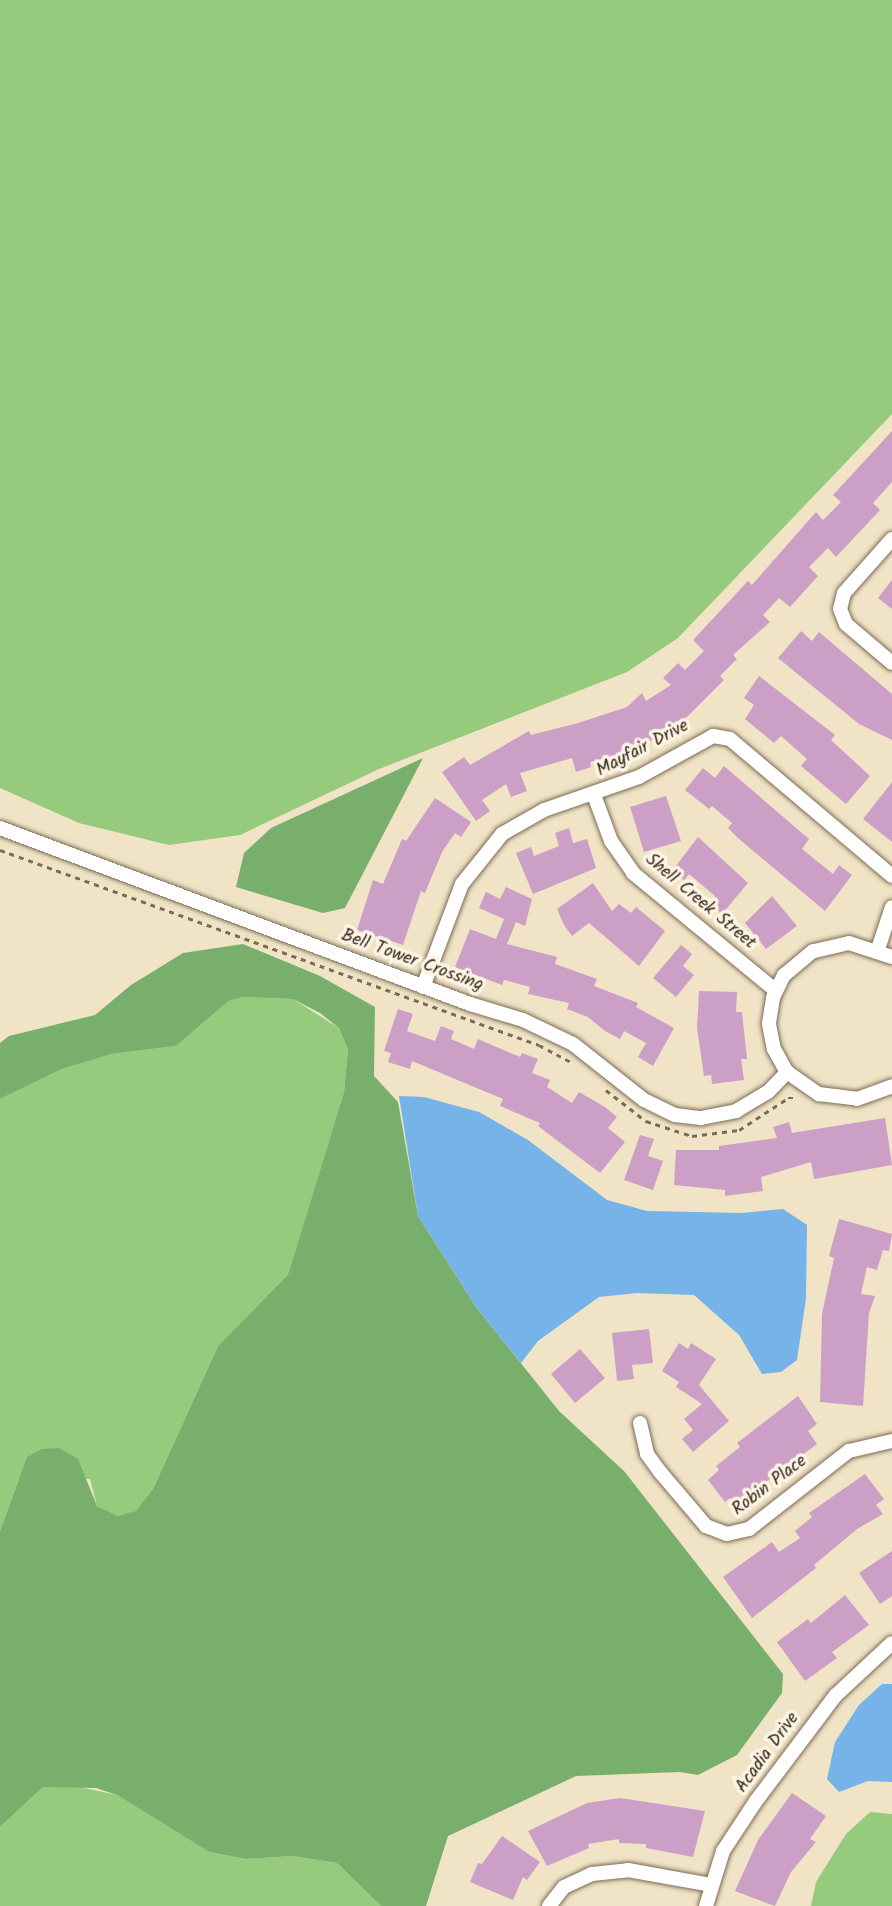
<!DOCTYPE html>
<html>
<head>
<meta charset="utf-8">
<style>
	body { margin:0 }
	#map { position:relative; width:892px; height:1906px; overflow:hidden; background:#f1e3c5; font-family:Kalam,sans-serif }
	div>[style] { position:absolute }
	.green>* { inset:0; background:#96cb7d }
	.forest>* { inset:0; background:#78af6c }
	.water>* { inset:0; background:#76b3e8 }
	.building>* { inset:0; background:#cca0c6 }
	.path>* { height:2.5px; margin-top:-1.25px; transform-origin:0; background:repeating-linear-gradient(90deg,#7b6b58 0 5px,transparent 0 10px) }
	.roads { filter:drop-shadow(0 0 2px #7b6b58) drop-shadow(0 0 2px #7b6b58) }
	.minor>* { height:14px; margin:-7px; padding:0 7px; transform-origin:7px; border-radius:7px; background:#fff }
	span { translate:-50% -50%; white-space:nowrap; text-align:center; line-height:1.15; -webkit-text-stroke:7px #fcf5e5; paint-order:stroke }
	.street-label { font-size:18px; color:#3b2a1e }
</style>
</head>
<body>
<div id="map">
	<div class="green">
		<i style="clip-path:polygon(0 0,892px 0,892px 414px,678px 638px,627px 672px,379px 769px,240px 835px,169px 845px,79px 823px,0 788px)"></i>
		<i style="clip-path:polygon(241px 997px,293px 999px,339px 1028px,348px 1050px,344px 1092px,288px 1276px,218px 1346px,153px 1489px,136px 1512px,118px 1516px,97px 1506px,90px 1479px,19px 1479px,0 1531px,0 1099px,62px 1069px,112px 1054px,176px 1046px,229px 1001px)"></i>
		<i style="clip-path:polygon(70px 1785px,117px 1795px,209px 1852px,246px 1859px,293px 1856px,337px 1863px,381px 1906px,0 1906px,0 1827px,43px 1787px)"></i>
		<i style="clip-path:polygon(870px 1812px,892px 1814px,892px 1906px,811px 1906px,816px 1882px,846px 1834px)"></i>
	</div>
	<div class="forest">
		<i style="clip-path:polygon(423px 758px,345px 908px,323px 913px,236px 887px,244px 853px,271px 828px)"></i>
		<i style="clip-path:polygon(243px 944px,320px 976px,375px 1007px,374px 1076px,398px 1102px,418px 1216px,476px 1307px,559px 1411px,624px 1471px,783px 1674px,782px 1693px,737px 1755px,698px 1775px,680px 1772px,576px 1776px,448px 1836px,426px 1906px,381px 1906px,337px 1863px,293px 1856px,246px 1859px,209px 1852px,117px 1795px,96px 1788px,43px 1787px,0 1827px,0 1531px,27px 1457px,42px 1449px,59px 1448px,78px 1459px,97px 1506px,118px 1516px,136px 1511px,153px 1489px,218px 1346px,288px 1275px,344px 1092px,348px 1050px,339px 1028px,320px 1013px,293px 999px,242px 997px,229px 1001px,176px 1046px,112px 1054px,62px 1069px,0 1099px,0 1043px,9px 1036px,95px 1015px,131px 985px,183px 953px)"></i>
	</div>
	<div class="water">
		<i style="clip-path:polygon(399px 1096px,424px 1097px,479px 1112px,528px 1140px,607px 1200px,647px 1211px,742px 1213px,783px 1209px,807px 1225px,806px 1298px,797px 1360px,781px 1372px,762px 1374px,739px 1335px,694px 1295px,637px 1293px,599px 1297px,538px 1341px,521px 1363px,476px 1307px,418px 1216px)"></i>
		<i style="clip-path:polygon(882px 1684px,892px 1684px,892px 1782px,868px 1781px,839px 1792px,827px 1779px,835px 1742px,859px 1705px)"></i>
	</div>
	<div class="building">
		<i style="clip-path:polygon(892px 431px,892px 482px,873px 503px,880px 510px,836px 557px,828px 548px,809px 567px,818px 576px,790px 607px,779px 598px,763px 615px,770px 622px,733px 655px,737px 659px,720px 676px,724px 680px,688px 716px,638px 750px,590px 762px,591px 767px,576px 772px,572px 758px,520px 773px,527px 791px,511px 797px,506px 784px,482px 800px,490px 811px,476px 821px,442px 772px,464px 757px,470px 765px,529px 731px,531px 735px,578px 723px,627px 707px,642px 693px,646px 701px,671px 685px,663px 678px,678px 663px,685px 670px,704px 651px,693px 640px,748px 581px,752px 585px,816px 512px,823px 520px,841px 502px,833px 495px)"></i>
		<i style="clip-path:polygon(892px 580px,892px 609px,878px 598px)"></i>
		<i style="clip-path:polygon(801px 631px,812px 641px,819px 632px,892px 694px,892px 740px,859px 724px,778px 658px)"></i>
		<i style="clip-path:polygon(759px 676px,835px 735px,831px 740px,870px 776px,846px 804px,801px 766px,807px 759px,781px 736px,774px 743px,745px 719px,754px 705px,744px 698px)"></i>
		<i style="clip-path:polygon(724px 766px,809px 839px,802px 849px,833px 874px,839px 865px,852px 875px,825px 911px,739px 839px,728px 828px,732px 823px,712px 806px,709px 809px,685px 790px,703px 768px,715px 778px)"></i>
		<i style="clip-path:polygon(892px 782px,892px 842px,863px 819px)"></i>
		<i style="clip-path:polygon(666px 796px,681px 841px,644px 852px,630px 807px)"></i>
		<i style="clip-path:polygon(435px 798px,471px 822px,461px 837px,455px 833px,442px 852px,425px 893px,421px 891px,403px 945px,357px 930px,373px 880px,383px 884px,402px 839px,406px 841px)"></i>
		<i style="clip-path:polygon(569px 828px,573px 843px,587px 839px,596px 868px,533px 894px,516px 853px,531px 847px,534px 856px,559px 846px,555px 833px)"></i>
		<i style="clip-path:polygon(698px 837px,748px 883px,722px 914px,709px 903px,715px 896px,689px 874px,684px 880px,672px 871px)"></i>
		<i style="clip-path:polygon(593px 883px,612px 911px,619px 904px,631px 913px,636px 907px,665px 931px,639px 966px,589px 923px,572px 936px,564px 925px,557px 909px)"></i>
		<i style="clip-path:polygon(506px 887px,532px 899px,525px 926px,516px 922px,507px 944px,557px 957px,555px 964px,597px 979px,594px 986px,638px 1003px,636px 1007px,674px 1028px,653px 1066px,638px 1057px,646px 1043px,624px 1031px,620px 1039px,605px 1031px,588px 1017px,567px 1009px,569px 1003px,528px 994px,530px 987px,504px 980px,502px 985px,455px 967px,470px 929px,496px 939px,504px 919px,479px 908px,486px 892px,500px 899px)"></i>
		<i style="clip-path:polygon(772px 896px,797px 926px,766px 949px,745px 923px)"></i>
		<i style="clip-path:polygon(681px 945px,692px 954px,683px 966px,694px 975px,676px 997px,653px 978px)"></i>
		<i style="clip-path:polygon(699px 991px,737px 992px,736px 1012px,742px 1012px,747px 1059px,741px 1059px,744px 1080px,712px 1084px,711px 1075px,704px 1076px,697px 1028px)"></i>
		<i style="clip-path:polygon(398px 1009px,413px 1014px,407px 1031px,435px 1041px,441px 1026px,454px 1031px,451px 1039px,474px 1049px,478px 1039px,520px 1057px,522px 1053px,538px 1059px,532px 1073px,550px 1080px,547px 1087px,572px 1103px,579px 1092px,605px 1107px,617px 1117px,608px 1128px,625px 1142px,600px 1173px,538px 1126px,540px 1123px,500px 1106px,503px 1099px,412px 1061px,410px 1069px,388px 1062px,391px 1053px,384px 1051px)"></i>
		<i style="clip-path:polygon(885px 1118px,892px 1165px,814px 1179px,811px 1162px,761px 1177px,763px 1191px,725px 1196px,725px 1190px,674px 1185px,676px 1150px,719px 1150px,719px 1146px,777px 1138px,773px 1127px,789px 1122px,792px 1133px)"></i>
		<i style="clip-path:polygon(640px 1135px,654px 1139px,648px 1156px,663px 1161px,653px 1190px,624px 1180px)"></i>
		<i style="clip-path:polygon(839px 1219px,892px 1234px,889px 1251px,883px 1250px,877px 1270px,867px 1267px,861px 1294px,875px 1296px,869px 1313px,863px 1406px,820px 1402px,822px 1314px,834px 1258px,829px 1256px)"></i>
		<i style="clip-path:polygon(649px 1329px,653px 1363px,632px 1365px,634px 1379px,617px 1381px,612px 1333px)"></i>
		<i style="clip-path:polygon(679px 1343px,688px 1349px,691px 1343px,716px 1359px,699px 1385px,729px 1421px,693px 1452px,682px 1439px,693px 1430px,684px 1419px,702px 1404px,676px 1387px,679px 1382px,662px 1371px)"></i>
		<i style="clip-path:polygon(580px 1349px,605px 1378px,575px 1403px,551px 1374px)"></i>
		<i style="clip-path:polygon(798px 1396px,817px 1424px,808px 1431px,817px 1444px,735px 1505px,730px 1498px,725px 1502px,708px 1480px,719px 1470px,716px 1466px,740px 1447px,737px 1443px)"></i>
		<i style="clip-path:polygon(865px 1474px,884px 1499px,876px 1505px,883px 1514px,857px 1529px,814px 1565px,816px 1568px,752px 1618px,723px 1577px,772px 1542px,779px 1552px,800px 1538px,795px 1531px,812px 1517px,809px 1513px)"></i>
		<i style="clip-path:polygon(892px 1551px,892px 1596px,880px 1604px,859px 1573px)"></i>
		<i style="clip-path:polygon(845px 1595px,869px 1625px,832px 1652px,837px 1658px,805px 1681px,777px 1642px,808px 1619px,811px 1623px)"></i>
		<i style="clip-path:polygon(792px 1793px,826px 1816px,810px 1839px,816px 1842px,791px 1872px,775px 1906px,735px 1891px,758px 1840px)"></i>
		<i style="clip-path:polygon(620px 1798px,705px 1811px,693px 1857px,646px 1848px,646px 1844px,619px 1843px,619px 1839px,588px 1844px,589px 1848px,547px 1866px,528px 1831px,587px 1803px)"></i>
		<i style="clip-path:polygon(502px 1836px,540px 1862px,527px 1880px,523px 1877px,513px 1900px,470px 1882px,478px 1863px,482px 1864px)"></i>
	</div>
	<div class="path">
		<i style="left:0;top:850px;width:573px;rotate:19.89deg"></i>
		<i style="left:539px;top:1045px;width:40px;rotate:28deg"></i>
		<i style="left:606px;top:1090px;width:51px;rotate:37.8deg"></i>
		<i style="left:646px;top:1121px;width:48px;rotate:18.1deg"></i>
		<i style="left:692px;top:1136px;width:47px;rotate:-7.3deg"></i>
		<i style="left:739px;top:1130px;width:59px;rotate:-33.1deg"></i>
		<i style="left:788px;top:1098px;width:10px"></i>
	</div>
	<div class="roads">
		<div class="minor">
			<i style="left:892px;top:539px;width:72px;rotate:131.6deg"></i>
			<i style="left:844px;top:593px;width:16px;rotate:104deg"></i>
			<i style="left:840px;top:609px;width:16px;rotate:68deg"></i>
			<i style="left:846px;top:624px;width:60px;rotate:40.3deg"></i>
			<i style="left:594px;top:795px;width:49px;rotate:69.7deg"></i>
			<i style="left:611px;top:841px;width:39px;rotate:55deg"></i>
			<i style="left:633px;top:873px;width:185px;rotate:39.5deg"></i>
			<i style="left:0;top:828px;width:502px;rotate:20.53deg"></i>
			<i style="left:470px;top:1004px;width:55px;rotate:16.8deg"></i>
			<i style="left:523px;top:1020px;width:55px;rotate:25.6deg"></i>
			<i style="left:573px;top:1044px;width:90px;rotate:38.3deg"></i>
			<i style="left:644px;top:1100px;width:34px;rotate:26deg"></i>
			<i style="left:675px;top:1115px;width:26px;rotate:7deg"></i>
			<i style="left:701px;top:1118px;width:36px;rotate:-11deg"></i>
			<i style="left:736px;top:1111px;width:37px;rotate:-31deg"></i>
			<i style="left:768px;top:1092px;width:28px;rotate:-46deg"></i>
			<i style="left:878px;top:949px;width:44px;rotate:-71.6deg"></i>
			<i style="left:892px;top:957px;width:45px;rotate:-162deg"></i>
			<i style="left:849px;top:943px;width:37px;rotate:167deg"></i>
			<i style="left:813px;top:951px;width:38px;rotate:140deg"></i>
			<i style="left:784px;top:975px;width:25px;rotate:116deg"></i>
			<i style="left:773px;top:998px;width:26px;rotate:99deg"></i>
			<i style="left:769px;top:1024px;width:25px;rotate:79deg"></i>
			<i style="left:774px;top:1049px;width:26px;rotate:61deg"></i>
			<i style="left:787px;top:1072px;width:39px;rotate:35deg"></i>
			<i style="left:819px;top:1094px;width:38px;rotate:7deg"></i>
			<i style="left:857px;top:1099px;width:37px;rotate:-20deg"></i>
			<i style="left:423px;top:987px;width:110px;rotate:-69.3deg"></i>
			<i style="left:462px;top:884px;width:64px;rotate:-51.3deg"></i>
			<i style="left:502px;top:834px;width:48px;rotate:-29.7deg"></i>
			<i style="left:544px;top:810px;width:101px;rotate:-19.2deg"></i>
			<i style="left:639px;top:777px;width:85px;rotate:-29deg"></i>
			<i style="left:713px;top:736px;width:17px;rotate:10deg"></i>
			<i style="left:730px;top:739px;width:212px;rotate:40.2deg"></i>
			<i style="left:640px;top:1423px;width:32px;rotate:77deg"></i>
			<i style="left:647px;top:1454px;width:24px;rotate:54deg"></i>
			<i style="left:661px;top:1473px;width:70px;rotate:49.7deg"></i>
			<i style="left:706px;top:1526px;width:22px;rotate:21deg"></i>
			<i style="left:727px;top:1534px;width:23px;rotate:-13deg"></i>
			<i style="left:749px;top:1529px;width:127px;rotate:-38deg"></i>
			<i style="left:849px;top:1451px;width:44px;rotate:-13.1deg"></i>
			<i style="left:549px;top:1906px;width:24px;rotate:-52deg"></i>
			<i style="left:564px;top:1887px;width:31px;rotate:-25deg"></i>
			<i style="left:592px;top:1874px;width:36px;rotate:-6deg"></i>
			<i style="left:628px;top:1870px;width:84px;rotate:10.2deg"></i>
			<i style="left:706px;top:1906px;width:58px;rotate:-72.8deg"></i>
			<i style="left:723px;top:1851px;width:60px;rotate:-56.6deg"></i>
			<i style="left:756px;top:1801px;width:133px;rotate:-53deg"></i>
			<i style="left:836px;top:1695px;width:76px;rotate:-42.9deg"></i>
		</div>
	</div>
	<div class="street-label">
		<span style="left:643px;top:749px;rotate:-28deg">Mayfair Drive</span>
		<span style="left:700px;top:902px;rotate:40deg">Shell Creek Street</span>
		<span style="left:412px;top:961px;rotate:20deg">Bell Tower Crossing</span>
		<span style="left:770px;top:1486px;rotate:-37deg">Robin Place</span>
		<span style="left:768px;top:1753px;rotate:-54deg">Acadia Drive</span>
	</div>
</div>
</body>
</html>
